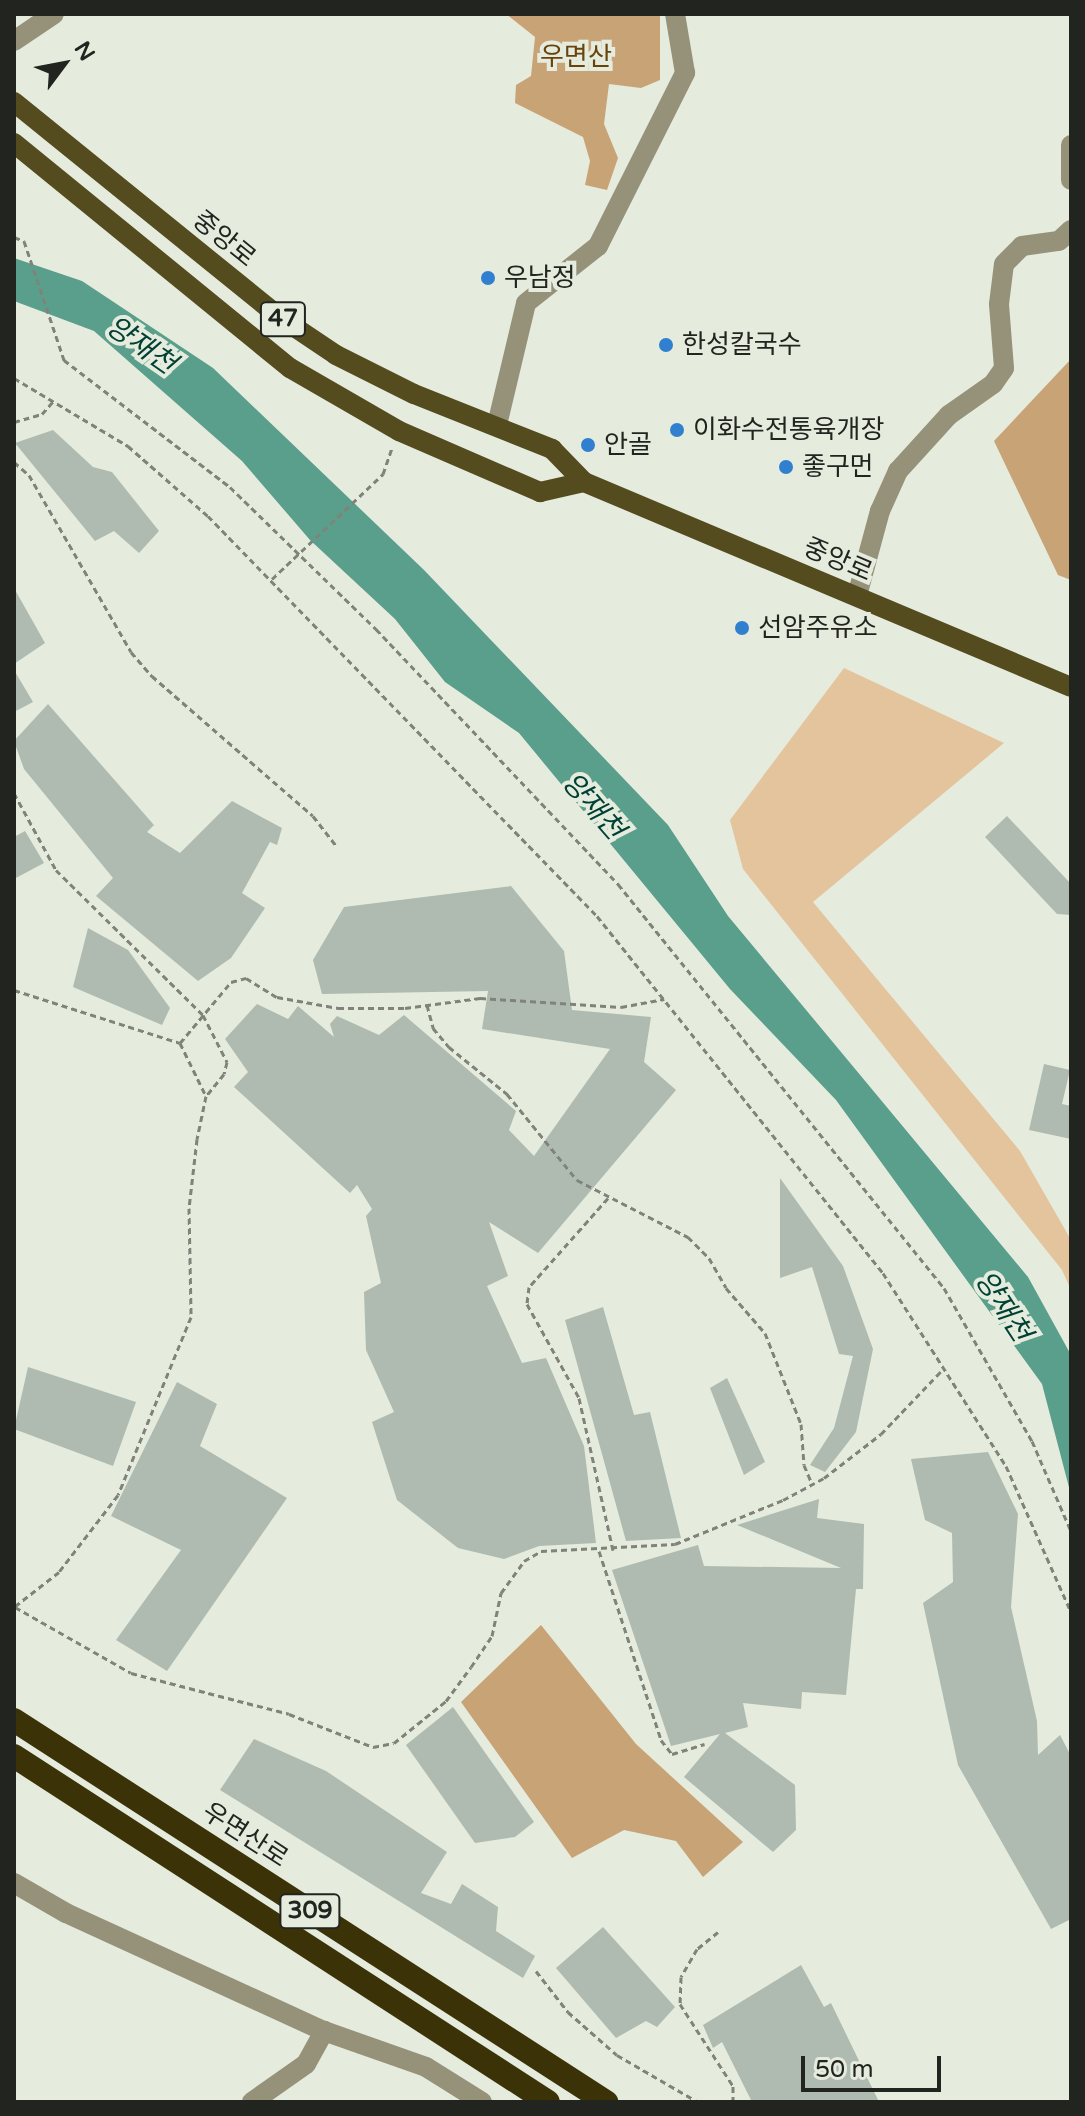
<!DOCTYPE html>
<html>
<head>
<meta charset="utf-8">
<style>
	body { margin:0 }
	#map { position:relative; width:1085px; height:2116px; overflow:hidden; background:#e5ebdd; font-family:"Varela Round","Noto Sans KR",sans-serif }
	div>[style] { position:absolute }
	.green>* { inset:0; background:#e4c49c }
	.forest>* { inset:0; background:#c8a376 }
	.water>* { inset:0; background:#5a9e8c }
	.building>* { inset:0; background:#afbbb1 }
	.path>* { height:3px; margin-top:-1.5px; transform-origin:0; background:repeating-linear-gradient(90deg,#7f837a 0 6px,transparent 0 10px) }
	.minor>* { height:20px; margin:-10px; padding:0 10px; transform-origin:10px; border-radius:10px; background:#96927a }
	.major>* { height:20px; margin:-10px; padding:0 10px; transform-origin:10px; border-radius:10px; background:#544b1f }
	.highway>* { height:24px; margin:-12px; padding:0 12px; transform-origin:12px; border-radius:12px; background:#3b3307 }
	.dots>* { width:22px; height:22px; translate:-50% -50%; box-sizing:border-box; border:4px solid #e5ebdd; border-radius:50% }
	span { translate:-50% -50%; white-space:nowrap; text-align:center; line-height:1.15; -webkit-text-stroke:8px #e5ebdd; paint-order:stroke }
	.shield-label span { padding:2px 6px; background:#e5ebdd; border:2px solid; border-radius:6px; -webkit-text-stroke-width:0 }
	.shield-label { font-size:24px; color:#22241f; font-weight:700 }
	.park-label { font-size:26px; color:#68440b }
	.street-label { font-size:26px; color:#22241f }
	.poi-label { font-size:26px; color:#22241f }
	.left { translate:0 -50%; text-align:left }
	.water-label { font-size:28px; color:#004135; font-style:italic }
	.frame { position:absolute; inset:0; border:16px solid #22241f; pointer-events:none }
	.north { position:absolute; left:24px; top:24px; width:80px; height:80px; -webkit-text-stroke:6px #e5ebdd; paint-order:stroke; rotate:58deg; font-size:22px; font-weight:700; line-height:32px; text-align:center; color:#22241f }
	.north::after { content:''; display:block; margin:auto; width:28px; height:36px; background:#22241f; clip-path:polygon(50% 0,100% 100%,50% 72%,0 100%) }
	.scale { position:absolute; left:801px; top:2056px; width:140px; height:36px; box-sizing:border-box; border:4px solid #22241f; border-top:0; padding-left:10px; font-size:24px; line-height:28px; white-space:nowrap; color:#22241f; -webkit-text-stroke:6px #e5ebdd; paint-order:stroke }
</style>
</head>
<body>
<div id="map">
	<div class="green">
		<i style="clip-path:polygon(844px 668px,1004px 743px,813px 902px,1020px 1151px,1071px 1240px,1071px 1290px,1062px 1270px,743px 869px,730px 820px)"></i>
	</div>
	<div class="forest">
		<i style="clip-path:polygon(506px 14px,660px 14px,660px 80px,641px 88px,609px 84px,604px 124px,618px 158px,607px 190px,585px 185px,590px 161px,583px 137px,515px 103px,516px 85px,531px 76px,535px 37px)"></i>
		<i style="clip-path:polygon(1071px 359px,1071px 580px,1058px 575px,994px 441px)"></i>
		<i style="clip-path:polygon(541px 1625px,636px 1744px,743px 1842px,703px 1877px,676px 1841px,624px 1830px,572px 1858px,461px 1702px)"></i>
	</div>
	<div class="water">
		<i style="clip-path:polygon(14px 258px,82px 281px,213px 368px,424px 570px,668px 825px,728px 916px,1028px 1277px,1071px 1355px,1071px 1495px,1042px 1384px,836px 1100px,730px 989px,519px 733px,445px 682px,395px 619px,310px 540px,242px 461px,94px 331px,14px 301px)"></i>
	</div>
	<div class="building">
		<i style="clip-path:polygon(53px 430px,93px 467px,112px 472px,159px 531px,139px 553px,114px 531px,95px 541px,15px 443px)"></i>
		<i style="clip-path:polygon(14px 588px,45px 643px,14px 664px)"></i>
		<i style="clip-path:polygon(14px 670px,33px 702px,14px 712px)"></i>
		<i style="clip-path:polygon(48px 704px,154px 825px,147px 832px,180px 853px,232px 801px,282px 828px,277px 845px,270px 842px,242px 893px,265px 908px,231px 958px,198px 981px,96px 896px,113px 878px,24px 769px,14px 741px)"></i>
		<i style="clip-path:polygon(1007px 816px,1071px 884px,1071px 915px,1057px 914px,985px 837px)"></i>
		<i style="clip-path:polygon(25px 831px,44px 863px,14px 879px,14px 837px)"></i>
		<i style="clip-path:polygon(511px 886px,564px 951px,572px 1010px,651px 1017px,644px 1062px,676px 1090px,538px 1253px,489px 1222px,508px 1276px,487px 1286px,522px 1363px,546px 1358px,584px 1446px,596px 1543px,539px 1546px,504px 1559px,458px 1548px,397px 1500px,372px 1422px,394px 1412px,366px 1350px,364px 1292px,381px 1283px,366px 1216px,372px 1209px,357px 1185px,350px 1193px,234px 1087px,248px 1072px,225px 1039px,257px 1004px,288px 1019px,298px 1006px,334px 1037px,330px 1024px,337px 1016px,379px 1035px,404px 1015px,516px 1111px,509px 1130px,534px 1156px,610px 1049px,482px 1029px,488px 991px,322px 994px,313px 960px,344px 907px)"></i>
		<i style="clip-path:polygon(88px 928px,128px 950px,170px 1008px,162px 1025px,73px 987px)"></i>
		<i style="clip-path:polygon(1044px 1064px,1070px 1070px,1062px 1104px,1071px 1106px,1071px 1139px,1029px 1130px)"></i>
		<i style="clip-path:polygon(780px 1178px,843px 1266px,873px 1349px,856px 1432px,825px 1472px,810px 1465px,834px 1428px,853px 1356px,839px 1354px,812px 1267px,780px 1278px)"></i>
		<i style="clip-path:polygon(603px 1307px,634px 1415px,650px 1412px,681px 1538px,626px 1541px,565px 1320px)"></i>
		<i style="clip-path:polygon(28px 1367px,136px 1402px,113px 1466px,14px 1429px)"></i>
		<i style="clip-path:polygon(727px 1378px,765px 1462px,744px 1475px,710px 1388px)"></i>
		<i style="clip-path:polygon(177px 1382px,217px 1404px,200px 1446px,287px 1498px,167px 1671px,116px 1640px,181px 1550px,111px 1516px)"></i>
		<i style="clip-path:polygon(988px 1452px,1018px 1514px,1011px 1607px,1037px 1721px,1038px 1755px,1060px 1735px,1071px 1756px,1071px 1919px,1051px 1929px,958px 1765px,923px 1603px,953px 1582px,952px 1533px,925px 1520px,911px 1459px)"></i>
		<i style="clip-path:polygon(819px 1499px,817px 1518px,864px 1524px,863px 1589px,856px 1589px,846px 1695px,802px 1692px,801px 1709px,743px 1703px,748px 1727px,725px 1733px,795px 1785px,796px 1830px,773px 1852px,684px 1777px,720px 1734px,671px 1746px,612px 1570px,698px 1545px,704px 1566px,841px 1568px,737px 1525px)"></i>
		<i style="clip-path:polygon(453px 1707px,534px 1822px,515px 1837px,475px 1843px,406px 1745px)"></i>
		<i style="clip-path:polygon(254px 1739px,326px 1771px,447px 1852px,421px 1893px,451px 1904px,462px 1884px,498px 1907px,496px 1931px,535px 1956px,523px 1978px,220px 1790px)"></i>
		<i style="clip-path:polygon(603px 1927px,675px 2007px,657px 2027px,646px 2021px,616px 2038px,556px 1968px)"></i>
		<i style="clip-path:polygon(801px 1965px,824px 2007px,831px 2003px,879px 2102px,752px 2102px,722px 2042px,713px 2048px,703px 2025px)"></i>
	</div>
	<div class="path">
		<i style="left:14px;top:237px;width:11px;rotate:22deg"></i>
		<i style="left:24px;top:241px;width:126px;rotate:71.4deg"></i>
		<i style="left:64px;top:360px;width:209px;rotate:37.4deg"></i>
		<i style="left:230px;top:487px;width:204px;rotate:44.2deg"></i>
		<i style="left:376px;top:629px;width:352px;rotate:46.5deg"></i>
		<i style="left:618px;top:884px;width:519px;rotate:51.1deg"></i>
		<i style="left:944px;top:1288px;width:177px;rotate:60.1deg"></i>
		<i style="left:1032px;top:1441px;width:98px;rotate:66.6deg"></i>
		<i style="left:14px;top:378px;width:133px;rotate:30.8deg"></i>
		<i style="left:128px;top:446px;width:106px;rotate:41.2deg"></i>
		<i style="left:208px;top:516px;width:558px;rotate:45.8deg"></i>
		<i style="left:597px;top:916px;width:457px;rotate:51.3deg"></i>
		<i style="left:883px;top:1273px;width:229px;rotate:57.5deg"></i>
		<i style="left:1006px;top:1466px;width:160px;rotate:66deg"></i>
		<i style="left:14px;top:422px;width:29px;rotate:-16deg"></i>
		<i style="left:42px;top:414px;width:18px;rotate:-49deg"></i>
		<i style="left:14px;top:462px;width:20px;rotate:41deg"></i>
		<i style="left:29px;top:475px;width:204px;rotate:60deg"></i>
		<i style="left:131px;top:652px;width:32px;rotate:49deg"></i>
		<i style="left:152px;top:676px;width:213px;rotate:41deg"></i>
		<i style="left:313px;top:816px;width:39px;rotate:52deg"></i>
		<i style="left:272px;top:579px;width:153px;rotate:-43.4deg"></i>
		<i style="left:383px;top:474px;width:28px;rotate:-71deg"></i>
		<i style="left:14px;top:793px;width:88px;rotate:61.4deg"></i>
		<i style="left:56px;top:870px;width:206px;rotate:44.6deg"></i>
		<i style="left:203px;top:1015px;width:53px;rotate:62.9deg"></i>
		<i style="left:227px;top:1062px;width:12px;rotate:104deg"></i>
		<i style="left:224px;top:1074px;width:28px;rotate:129deg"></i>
		<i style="left:206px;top:1096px;width:44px;rotate:101.8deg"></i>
		<i style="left:197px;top:1139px;width:69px;rotate:96.6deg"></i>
		<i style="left:189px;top:1208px;width:109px;rotate:88.9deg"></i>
		<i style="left:191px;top:1317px;width:192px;rotate:112.3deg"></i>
		<i style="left:118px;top:1495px;width:97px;rotate:127.5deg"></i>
		<i style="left:59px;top:1572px;width:57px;rotate:142.1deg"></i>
		<i style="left:14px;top:990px;width:174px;rotate:17.7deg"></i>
		<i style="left:180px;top:1043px;width:80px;rotate:-50.1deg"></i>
		<i style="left:231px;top:982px;width:16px;rotate:-15deg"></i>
		<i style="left:246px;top:978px;width:36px;rotate:32deg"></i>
		<i style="left:277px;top:997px;width:62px;rotate:10.2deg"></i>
		<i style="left:338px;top:1008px;width:67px"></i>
		<i style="left:405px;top:1008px;width:76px;rotate:-7.6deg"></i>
		<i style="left:480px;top:998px;width:141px;rotate:3.7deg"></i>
		<i style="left:621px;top:1007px;width:44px;rotate:-10.5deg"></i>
		<i style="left:427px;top:1005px;width:24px;rotate:75deg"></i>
		<i style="left:433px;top:1028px;width:25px;rotate:50deg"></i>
		<i style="left:449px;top:1047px;width:75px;rotate:39deg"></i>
		<i style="left:507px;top:1094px;width:111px;rotate:50.9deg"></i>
		<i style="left:577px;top:1180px;width:125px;rotate:27.2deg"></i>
		<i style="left:688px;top:1237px;width:30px;rotate:45deg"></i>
		<i style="left:709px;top:1258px;width:34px;rotate:60deg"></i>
		<i style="left:726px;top:1288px;width:60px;rotate:49.1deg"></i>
		<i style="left:765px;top:1333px;width:98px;rotate:68.4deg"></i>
		<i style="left:801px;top:1424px;width:41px;rotate:85.8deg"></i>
		<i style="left:804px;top:1465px;width:21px;rotate:67deg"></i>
		<i style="left:180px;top:1043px;width:59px;rotate:63.9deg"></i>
		<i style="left:608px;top:1198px;width:119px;rotate:131.6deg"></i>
		<i style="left:529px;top:1287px;width:17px;rotate:97deg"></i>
		<i style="left:527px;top:1304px;width:107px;rotate:61deg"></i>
		<i style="left:579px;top:1398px;width:156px;rotate:77.4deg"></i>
		<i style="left:599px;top:1551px;width:199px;rotate:71.8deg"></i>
		<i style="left:661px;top:1740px;width:18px;rotate:52deg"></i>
		<i style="left:672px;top:1754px;width:34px;rotate:-17deg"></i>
		<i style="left:15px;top:1607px;width:133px;rotate:29.6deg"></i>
		<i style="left:131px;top:1673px;width:163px;rotate:14.5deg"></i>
		<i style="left:289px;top:1714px;width:90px;rotate:21.4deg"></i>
		<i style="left:373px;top:1747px;width:21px;rotate:-11deg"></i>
		<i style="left:394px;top:1743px;width:67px;rotate:-38.9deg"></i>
		<i style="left:446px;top:1701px;width:42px;rotate:-53.7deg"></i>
		<i style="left:471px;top:1667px;width:37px;rotate:-56deg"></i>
		<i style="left:492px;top:1636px;width:44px;rotate:-78.2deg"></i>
		<i style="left:501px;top:1593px;width:39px;rotate:-54deg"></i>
		<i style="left:524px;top:1561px;width:20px;rotate:-30deg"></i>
		<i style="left:541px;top:1551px;width:134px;rotate:-3deg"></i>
		<i style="left:675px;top:1544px;width:117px;rotate:-22.2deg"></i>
		<i style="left:783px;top:1500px;width:47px;rotate:-28.2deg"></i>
		<i style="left:824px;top:1478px;width:72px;rotate:-37.7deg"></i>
		<i style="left:881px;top:1434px;width:91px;rotate:-46.3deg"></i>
		<i style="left:718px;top:1932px;width:27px;rotate:141deg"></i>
		<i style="left:697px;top:1949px;width:32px;rotate:120deg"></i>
		<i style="left:681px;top:1977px;width:27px;rotate:92deg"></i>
		<i style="left:680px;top:2004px;width:98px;rotate:57.1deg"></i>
		<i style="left:733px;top:2086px;width:16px;rotate:90deg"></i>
		<i style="left:536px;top:1971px;width:52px;rotate:52deg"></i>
		<i style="left:568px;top:2012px;width:65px;rotate:41.3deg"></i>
		<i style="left:617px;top:2055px;width:94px;rotate:30.1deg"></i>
	</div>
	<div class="minor">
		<i style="left:14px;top:41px;width:48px;rotate:-34deg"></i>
		<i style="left:1071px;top:145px;width:35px;rotate:90deg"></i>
		<i style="left:497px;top:425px;width:125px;rotate:-76.6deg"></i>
		<i style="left:526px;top:303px;width:92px;rotate:-38.4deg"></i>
		<i style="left:598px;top:246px;width:194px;rotate:-63.3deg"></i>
		<i style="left:685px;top:73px;width:60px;rotate:-99.6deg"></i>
		<i style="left:857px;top:596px;width:88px;rotate:-74.9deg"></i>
		<i style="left:880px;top:511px;width:44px;rotate:-65.8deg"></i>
		<i style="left:898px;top:471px;width:76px;rotate:-47.7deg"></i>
		<i style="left:949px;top:415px;width:54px;rotate:-35.2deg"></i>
		<i style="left:993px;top:384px;width:19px;rotate:-55deg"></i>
		<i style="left:1004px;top:368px;width:64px;rotate:-94.5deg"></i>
		<i style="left:999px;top:304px;width:40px;rotate:-82.9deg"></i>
		<i style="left:1004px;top:264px;width:25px;rotate:-45deg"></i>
		<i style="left:1022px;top:246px;width:37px;rotate:-8deg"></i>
		<i style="left:1059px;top:241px;width:16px;rotate:-43deg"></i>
		<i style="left:14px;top:1883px;width:60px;rotate:30deg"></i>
		<i style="left:66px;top:1913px;width:284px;rotate:24.6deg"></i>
		<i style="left:252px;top:2102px;width:66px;rotate:-35.1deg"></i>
		<i style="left:306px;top:2064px;width:38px;rotate:-61deg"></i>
		<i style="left:324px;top:2031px;width:108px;rotate:19.4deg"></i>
		<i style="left:426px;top:2067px;width:66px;rotate:32deg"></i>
	</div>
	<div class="major">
		<i style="left:14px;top:102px;width:343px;rotate:39deg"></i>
		<i style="left:281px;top:318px;width:66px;rotate:33.9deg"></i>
		<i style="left:336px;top:355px;width:87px;rotate:26.6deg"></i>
		<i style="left:414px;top:394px;width:149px;rotate:21.7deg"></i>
		<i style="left:552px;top:449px;width:46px;rotate:45.9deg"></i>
		<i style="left:584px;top:482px;width:528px;rotate:22.83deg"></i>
		<i style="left:14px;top:143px;width:356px;rotate:39.2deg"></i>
		<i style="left:290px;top:368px;width:126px;rotate:30deg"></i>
		<i style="left:399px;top:431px;width:154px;rotate:23.4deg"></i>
		<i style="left:540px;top:492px;width:45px;rotate:-12.8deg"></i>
	</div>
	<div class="highway">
		<i style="left:14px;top:1720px;width:705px;rotate:32.83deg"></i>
		<i style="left:14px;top:1756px;width:636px;rotate:32.94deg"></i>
	</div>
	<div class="dots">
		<i style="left:488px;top:278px;background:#317fcf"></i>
		<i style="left:666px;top:345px;background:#317fcf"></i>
		<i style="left:677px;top:430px;background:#317fcf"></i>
		<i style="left:588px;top:445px;background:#317fcf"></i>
		<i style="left:786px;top:467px;background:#317fcf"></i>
		<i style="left:742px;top:628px;background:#317fcf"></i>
	</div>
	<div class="shield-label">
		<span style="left:283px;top:319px">47</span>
		<span style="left:310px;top:1911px">309</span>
	</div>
	<div class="park-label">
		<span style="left:576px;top:57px">우면산</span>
	</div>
	<div class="street-label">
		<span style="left:224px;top:239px;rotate:39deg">중앙로</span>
		<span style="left:838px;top:560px;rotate:23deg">중앙로</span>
		<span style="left:245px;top:1835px;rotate:33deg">우면산로</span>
	</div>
	<div class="poi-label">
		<span class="left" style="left:504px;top:278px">우남정</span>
		<span class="left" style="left:682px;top:345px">한성칼국수</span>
		<span class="left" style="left:693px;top:430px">이화수전통육개장</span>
		<span class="left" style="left:604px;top:445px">안골</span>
		<span class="left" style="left:802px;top:467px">좋구먼</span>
		<span class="left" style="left:758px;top:628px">선암주유소</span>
	</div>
	<div class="water-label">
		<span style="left:141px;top:345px;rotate:35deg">양재천</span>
		<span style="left:593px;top:806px;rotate:49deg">양재천</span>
		<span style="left:1003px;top:1306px;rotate:57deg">양재천</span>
	</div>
	<div class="frame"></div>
	<div class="north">N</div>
	<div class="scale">50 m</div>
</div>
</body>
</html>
